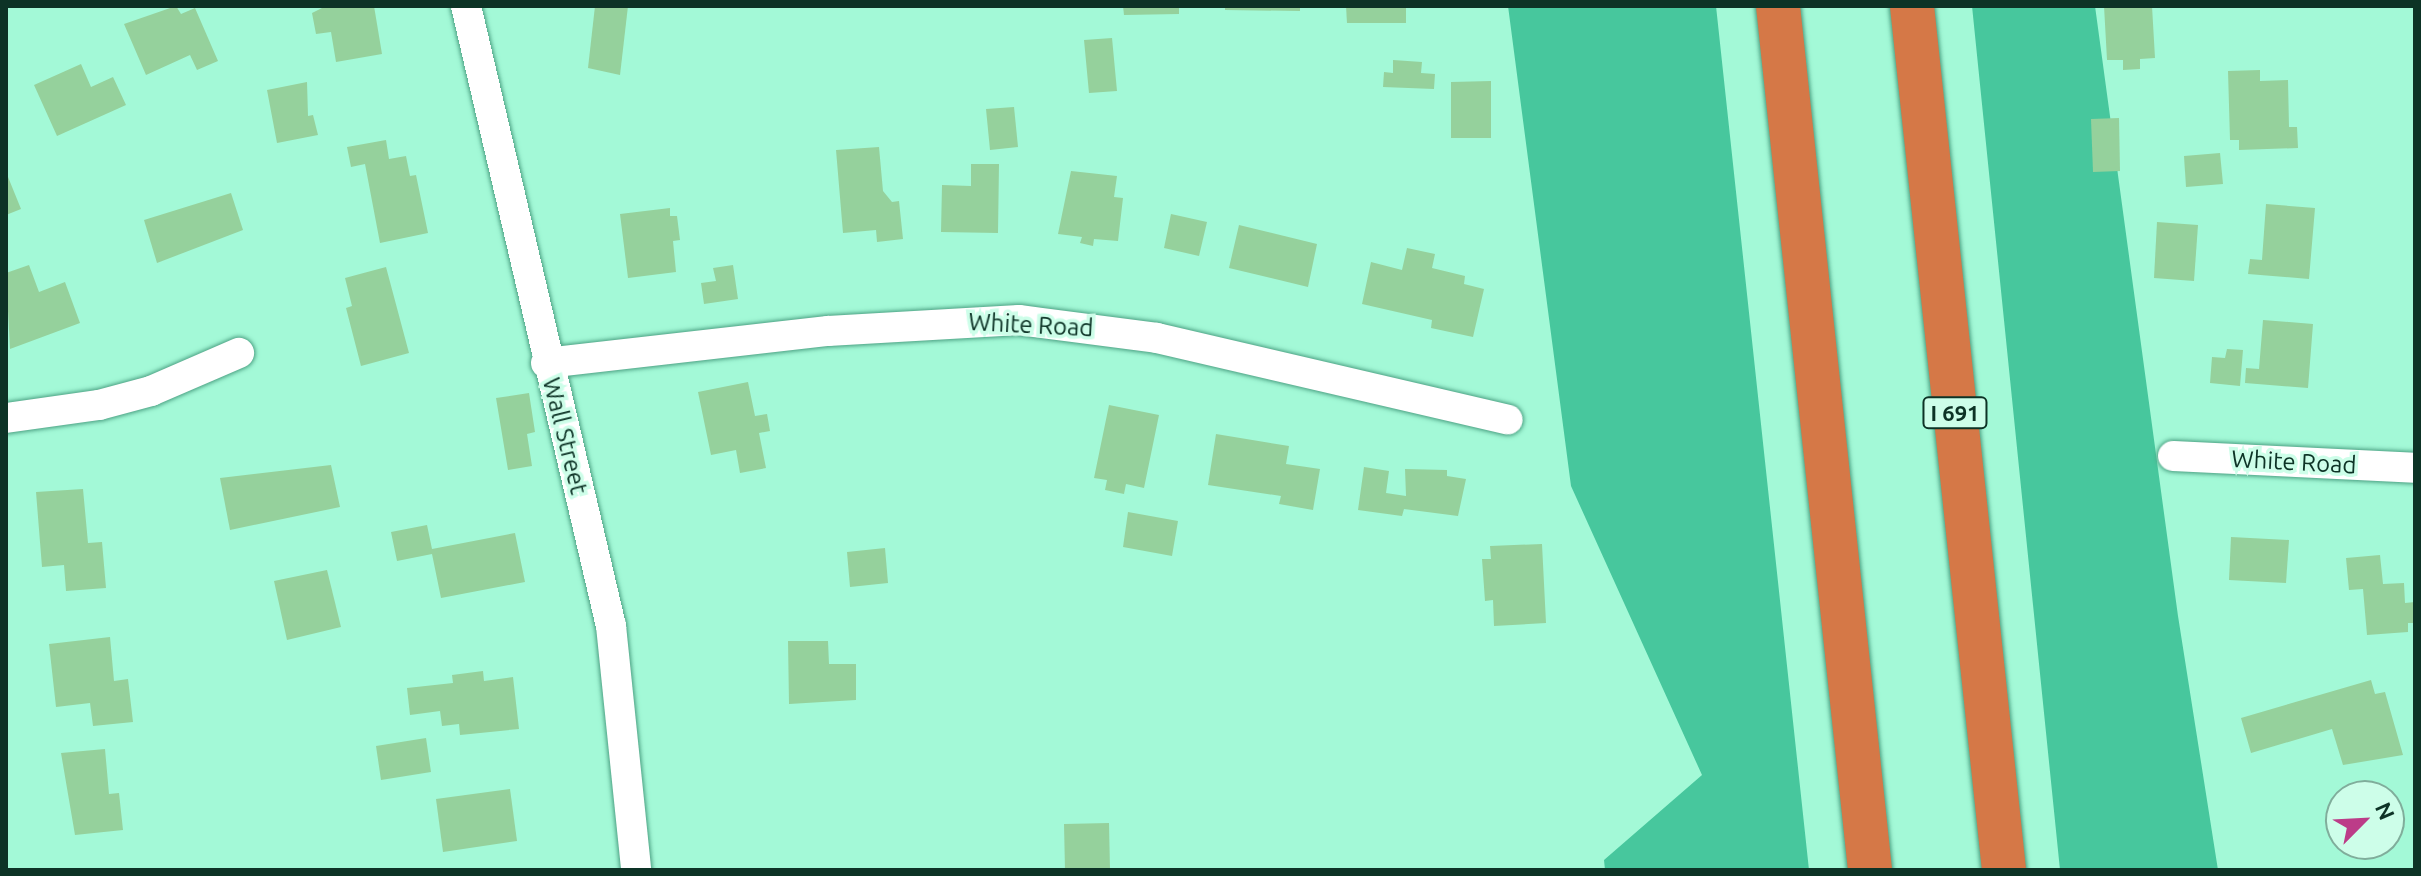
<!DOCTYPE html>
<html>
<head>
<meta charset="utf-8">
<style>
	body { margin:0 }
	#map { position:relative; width:2421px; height:876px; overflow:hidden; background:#a3f9d7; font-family:Ubuntu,sans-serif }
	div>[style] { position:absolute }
	.forest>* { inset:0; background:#47c79d }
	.building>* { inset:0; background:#95d19c }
	.roads { filter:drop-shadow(0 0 2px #4da284) drop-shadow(0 0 2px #4da284) }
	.minor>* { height:30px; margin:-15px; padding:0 15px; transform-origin:15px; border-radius:15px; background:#fff }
	.motorway>* { height:44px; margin:-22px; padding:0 22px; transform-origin:22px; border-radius:22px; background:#d57847 }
	span { translate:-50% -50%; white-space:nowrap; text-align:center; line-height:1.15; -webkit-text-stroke:7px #cdfee9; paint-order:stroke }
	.shield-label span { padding:2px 6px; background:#cdfee9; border:2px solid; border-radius:6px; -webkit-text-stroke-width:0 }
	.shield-label { font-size:22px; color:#0d3326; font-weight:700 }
	.street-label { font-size:24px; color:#0d3326 }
	.frame { position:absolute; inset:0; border:8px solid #0d3326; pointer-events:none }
	.north { position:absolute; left:2325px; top:780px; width:80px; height:80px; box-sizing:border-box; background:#cdfee9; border:2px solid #80ad9b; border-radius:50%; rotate:66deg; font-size:22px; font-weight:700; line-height:32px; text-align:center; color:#0d3326 }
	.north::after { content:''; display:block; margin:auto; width:28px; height:36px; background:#bc3c88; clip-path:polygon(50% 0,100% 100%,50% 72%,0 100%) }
</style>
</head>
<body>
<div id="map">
	<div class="forest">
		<i style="clip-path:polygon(1508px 6px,1716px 6px,1809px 870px,1605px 870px,1604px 860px,1702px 775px,1571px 486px)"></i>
		<i style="clip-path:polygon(1972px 6px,2095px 6px,2178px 616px,2218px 870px,2060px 870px)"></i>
	</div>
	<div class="building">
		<i style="clip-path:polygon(176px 6px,181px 14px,195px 8px,218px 61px,197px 70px,190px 55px,146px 75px,124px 24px)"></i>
		<i style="clip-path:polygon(326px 6px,374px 6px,382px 54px,336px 62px,331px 32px,316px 34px,312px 13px)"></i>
		<i style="clip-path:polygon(595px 6px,628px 6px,620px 75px,588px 68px)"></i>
		<i style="clip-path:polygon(1123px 6px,1179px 6px,1179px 14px,1124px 15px)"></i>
		<i style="clip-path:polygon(1225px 6px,1300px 6px,1300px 11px,1225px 10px)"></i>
		<i style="clip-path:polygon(1346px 6px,1406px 6px,1406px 23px,1347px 23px)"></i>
		<i style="clip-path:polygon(2104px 6px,2152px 6px,2155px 58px,2140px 59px,2140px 69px,2123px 70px,2123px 60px,2107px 60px)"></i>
		<i style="clip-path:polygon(1112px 38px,1117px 91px,1089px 93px,1084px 40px)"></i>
		<i style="clip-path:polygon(1393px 60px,1422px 62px,1421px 73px,1435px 74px,1434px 89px,1383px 87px,1384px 72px,1393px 73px)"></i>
		<i style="clip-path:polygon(81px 64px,91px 87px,113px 77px,126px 105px,57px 136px,34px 85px)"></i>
		<i style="clip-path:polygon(2260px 70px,2260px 81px,2288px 80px,2289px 127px,2297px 127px,2298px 148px,2239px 150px,2239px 140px,2230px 140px,2228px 71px)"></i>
		<i style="clip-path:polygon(1491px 81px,1491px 138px,1451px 138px,1451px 82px)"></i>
		<i style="clip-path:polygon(307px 82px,308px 116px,313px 115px,318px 135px,277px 143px,267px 90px)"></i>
		<i style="clip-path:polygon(1014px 107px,1018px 147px,990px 150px,986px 109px)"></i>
		<i style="clip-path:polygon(2119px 118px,2120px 171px,2093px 172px,2091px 119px)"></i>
		<i style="clip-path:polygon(386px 140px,389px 159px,406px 156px,410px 176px,416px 175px,428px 233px,380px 243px,365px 164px,351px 167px,347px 147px)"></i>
		<i style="clip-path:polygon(879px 147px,883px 191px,892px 202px,899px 201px,903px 239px,877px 242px,876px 230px,843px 233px,836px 150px)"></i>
		<i style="clip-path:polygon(2220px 153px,2223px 184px,2186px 187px,2184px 156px)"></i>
		<i style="clip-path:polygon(971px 164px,999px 164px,998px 233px,941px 232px,942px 185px,971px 186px)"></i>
		<i style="clip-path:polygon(1071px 171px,1117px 176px,1114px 197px,1123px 198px,1118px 241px,1094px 239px,1093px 246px,1080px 243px,1082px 237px,1058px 234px)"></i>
		<i style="clip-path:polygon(6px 172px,21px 209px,6px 215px)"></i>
		<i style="clip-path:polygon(231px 193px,243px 230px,157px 263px,144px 220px)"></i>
		<i style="clip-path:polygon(2266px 204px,2315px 208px,2309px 279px,2248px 274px,2250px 259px,2262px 260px)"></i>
		<i style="clip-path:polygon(670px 208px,670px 216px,677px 216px,680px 240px,673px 241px,676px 272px,628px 278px,620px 214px)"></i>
		<i style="clip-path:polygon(1171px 214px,1207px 222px,1199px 256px,1164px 248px)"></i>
		<i style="clip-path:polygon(2157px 222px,2198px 225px,2194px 281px,2154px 278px)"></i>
		<i style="clip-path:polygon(1239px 225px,1317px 244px,1308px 287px,1229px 268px)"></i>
		<i style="clip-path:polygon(1407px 248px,1435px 254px,1432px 268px,1465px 276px,1464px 284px,1484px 289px,1473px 337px,1431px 328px,1432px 320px,1362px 304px,1371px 262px,1402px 270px)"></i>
		<i style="clip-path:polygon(29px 265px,39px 292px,65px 282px,80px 323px,10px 349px,6px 273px)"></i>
		<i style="clip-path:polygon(733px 265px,738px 299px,704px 304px,701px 283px,716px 281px,713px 268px)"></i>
		<i style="clip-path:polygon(386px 267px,409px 353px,361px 366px,346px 308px,352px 306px,345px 278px)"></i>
		<i style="clip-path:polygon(2263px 320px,2313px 324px,2308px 388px,2245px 383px,2246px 368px,2259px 369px)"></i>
		<i style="clip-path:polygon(2227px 349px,2243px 350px,2240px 386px,2210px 383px,2212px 357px,2225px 358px)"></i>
		<i style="clip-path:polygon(748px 382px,755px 416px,767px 414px,770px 431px,759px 433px,766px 468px,740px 473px,736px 450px,711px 455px,698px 392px)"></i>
		<i style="clip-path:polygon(529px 393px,535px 432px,527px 434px,532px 466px,508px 470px,496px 398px)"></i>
		<i style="clip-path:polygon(1109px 405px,1159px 415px,1144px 488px,1126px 484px,1124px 494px,1105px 490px,1107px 480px,1094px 478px)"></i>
		<i style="clip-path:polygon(1216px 434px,1289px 446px,1286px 464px,1320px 469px,1313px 510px,1279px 504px,1281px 496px,1208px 485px)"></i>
		<i style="clip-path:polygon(331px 465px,340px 507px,230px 530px,220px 478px)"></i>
		<i style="clip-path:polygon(1364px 467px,1389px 471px,1386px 493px,1406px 496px,1405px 469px,1447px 470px,1447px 476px,1466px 479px,1458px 516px,1404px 509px,1402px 516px,1358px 510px)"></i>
		<i style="clip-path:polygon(83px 489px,88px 543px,102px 542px,106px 588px,66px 591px,64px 565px,42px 567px,36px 492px)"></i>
		<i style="clip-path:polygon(1128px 512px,1178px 521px,1172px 556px,1123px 547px)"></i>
		<i style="clip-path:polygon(427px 525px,432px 549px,515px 533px,525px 582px,441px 598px,432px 554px,397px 561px,391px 532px)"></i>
		<i style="clip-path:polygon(2231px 537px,2289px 540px,2286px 583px,2229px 580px)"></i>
		<i style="clip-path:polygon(1542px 544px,1546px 623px,1494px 626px,1493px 600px,1485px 601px,1482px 559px,1491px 559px,1490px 546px)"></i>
		<i style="clip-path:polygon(885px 548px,888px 583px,850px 587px,847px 552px)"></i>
		<i style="clip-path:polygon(2380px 555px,2383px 584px,2404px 583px,2405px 603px,2415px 602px,2415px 623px,2408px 623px,2408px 632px,2367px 635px,2363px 589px,2349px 590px,2346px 558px)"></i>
		<i style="clip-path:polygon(327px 570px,341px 627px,287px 640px,274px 581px)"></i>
		<i style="clip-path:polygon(110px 637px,114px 681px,128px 679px,133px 722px,93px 726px,90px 703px,56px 707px,49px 644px)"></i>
		<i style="clip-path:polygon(788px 641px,828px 641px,829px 664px,856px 664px,856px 700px,789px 704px)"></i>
		<i style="clip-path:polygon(483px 671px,484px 681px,513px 677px,519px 729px,460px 735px,459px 724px,442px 726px,440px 711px,410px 715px,407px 688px,453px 683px,452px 675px)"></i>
		<i style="clip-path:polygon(2371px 680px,2375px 694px,2385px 692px,2403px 755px,2343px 765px,2332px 729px,2251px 753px,2241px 718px)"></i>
		<i style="clip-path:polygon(426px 738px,431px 772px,381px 780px,376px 746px)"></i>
		<i style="clip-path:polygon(105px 749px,109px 794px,119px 793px,123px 830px,75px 835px,61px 753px)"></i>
		<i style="clip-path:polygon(510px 789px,517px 841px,443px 852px,436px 799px)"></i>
		<i style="clip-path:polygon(1109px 823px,1110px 870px,1065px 870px,1064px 824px)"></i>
	</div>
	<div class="roads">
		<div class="minor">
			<i style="left:466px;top:6px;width:637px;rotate:76.84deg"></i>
			<i style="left:611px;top:626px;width:245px;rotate:84.1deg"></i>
			<i style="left:546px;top:363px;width:284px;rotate:-6.5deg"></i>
			<i style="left:828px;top:331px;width:191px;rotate:-3.3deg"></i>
			<i style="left:1019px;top:320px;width:139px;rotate:7.4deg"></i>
			<i style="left:1157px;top:338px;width:360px;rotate:13.1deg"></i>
			<i style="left:6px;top:418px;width:94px;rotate:-8deg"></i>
			<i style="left:99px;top:405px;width:54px;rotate:-15.1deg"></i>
			<i style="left:151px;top:391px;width:96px;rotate:-23.4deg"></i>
			<i style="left:2173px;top:456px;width:242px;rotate:2.8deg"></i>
		</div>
		<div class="motorway">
			<i style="left:1778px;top:6px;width:869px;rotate:83.92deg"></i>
			<i style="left:1912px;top:6px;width:869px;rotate:83.92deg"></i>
		</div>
	</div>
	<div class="shield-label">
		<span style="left:1955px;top:413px">I 691</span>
	</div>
	<div class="street-label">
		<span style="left:1031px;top:325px;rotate:3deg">White Road</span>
		<span style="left:565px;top:436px;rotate:76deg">Wall Street</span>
		<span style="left:2294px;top:462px;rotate:3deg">White Road</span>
	</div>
	<div class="frame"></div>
	<div class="north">N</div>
</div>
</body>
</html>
